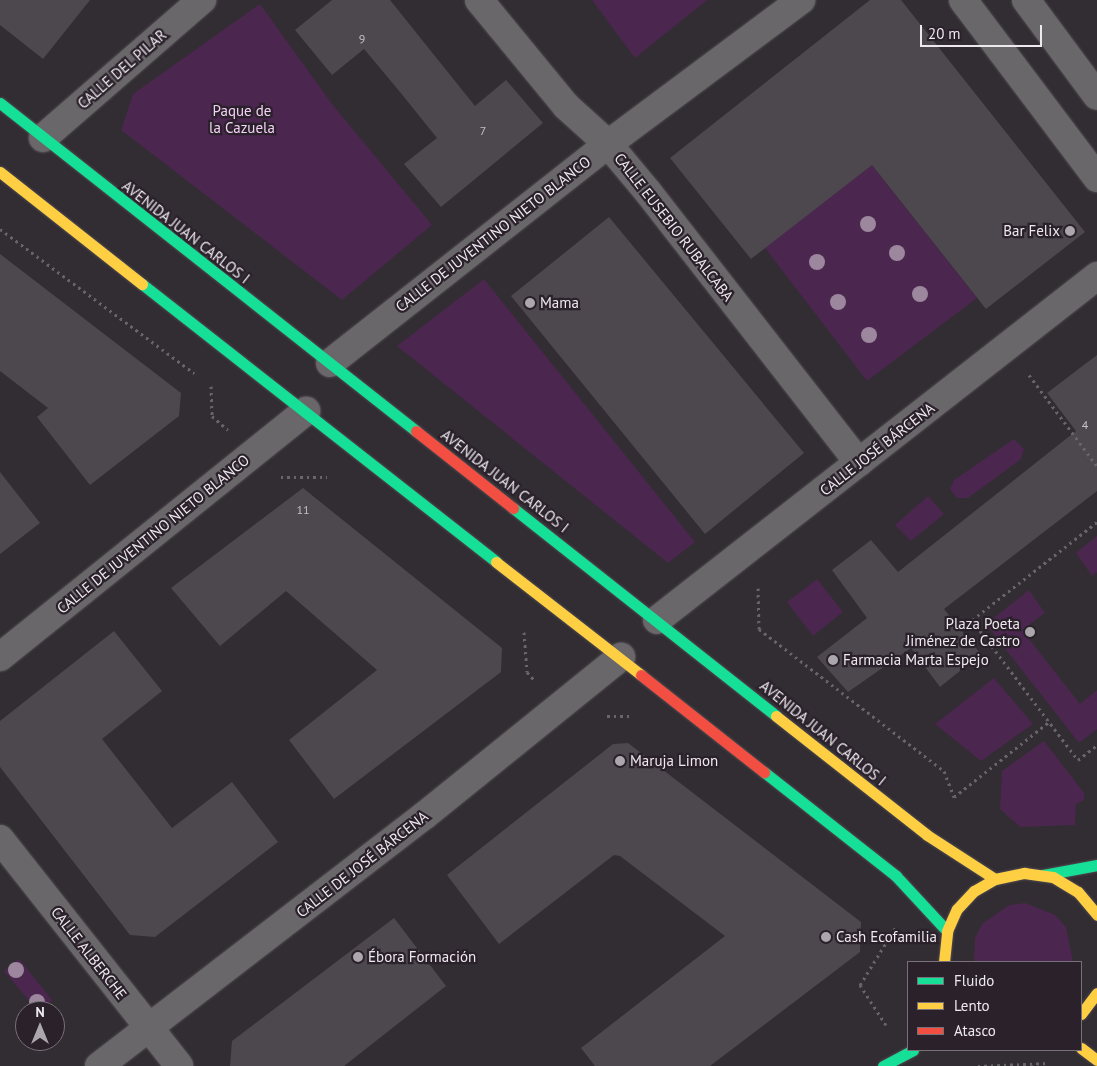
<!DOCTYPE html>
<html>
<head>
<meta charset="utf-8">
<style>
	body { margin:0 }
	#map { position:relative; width:1097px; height:1066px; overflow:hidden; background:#322d33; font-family:"PT Sans",sans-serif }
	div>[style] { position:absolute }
	.green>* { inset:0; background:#4b264f }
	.building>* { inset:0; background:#4c484d }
	.path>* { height:3px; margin-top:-1.5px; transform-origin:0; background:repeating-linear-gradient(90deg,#686569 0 2.5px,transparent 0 6.5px) }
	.roads { filter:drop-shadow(0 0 1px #504c51) drop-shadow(0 0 1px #504c51) }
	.street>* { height:28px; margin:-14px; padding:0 14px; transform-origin:14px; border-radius:14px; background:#6a676a }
	.fast>* { height:11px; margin:-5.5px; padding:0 5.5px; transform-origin:5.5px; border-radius:5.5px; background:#16e098 }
	.slow>* { height:11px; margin:-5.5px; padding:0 5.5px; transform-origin:5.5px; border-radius:5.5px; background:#ffcf43 }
	.jam>* { height:11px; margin:-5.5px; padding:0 5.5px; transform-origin:5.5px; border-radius:5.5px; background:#f24e42 }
	.trees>* { width:16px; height:16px; margin:-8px; border-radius:50%; background:#9d879e }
	.dots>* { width:14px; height:14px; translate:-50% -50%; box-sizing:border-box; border:2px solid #2a212b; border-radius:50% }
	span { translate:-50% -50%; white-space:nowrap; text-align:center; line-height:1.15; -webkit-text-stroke:4.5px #2a212b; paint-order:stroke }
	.number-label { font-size:12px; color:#c6c0c6 }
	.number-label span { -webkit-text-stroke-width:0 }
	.street-label { font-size:15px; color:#eee8ef }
	.park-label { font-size:15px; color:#f4d1f6 }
	.poi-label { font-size:15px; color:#eee8ef }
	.right { translate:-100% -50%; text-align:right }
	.left { translate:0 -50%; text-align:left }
	.legend { position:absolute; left:907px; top:961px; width:175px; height:90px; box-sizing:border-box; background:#2a212b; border:1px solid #787179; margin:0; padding:6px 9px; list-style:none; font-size:15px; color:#eee8ef }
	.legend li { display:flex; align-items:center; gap:10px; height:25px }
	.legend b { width:25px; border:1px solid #787179 }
	.north { position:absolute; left:15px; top:1001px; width:50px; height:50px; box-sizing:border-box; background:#2a212b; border:1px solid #787179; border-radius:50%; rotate:0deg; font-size:14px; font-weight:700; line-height:20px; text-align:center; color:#eee8ef }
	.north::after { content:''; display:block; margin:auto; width:18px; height:22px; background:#aca7ad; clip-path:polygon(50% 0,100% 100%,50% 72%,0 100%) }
	.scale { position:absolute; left:920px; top:25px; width:122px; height:22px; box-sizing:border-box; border:2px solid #eee8ef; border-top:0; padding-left:6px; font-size:15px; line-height:18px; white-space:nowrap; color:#eee8ef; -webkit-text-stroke:4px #2a212b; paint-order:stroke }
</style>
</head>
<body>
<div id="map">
	<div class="green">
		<i style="clip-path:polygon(592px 0,707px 0,635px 58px)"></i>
		<i style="clip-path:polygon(260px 4px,332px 104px,432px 225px,342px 300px,121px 130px,133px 94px)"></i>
		<i style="clip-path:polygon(848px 135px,977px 298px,867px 381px,765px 248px,841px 188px)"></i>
		<i style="clip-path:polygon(484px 279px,695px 542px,668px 563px,397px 346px)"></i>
		<i style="clip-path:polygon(1014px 439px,1024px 449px,1021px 459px,968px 498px,957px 498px,950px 489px,954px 480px)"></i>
		<i style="clip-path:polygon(928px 496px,944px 514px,911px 541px,895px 525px)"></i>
		<i style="clip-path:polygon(1097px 536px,1097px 572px,1092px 576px,1076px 553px)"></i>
		<i style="clip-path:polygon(817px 579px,843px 612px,813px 636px,787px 602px)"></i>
		<i style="clip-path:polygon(1029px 590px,1045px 613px,1022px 630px,1080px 704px,1097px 690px,1097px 729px,1079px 743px,986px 624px)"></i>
		<i style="clip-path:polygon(994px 678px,1033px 724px,981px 761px,935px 724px)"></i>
		<i style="clip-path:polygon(1044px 741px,1084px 793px,1084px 800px,1076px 804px,1075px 825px,1020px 827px,1000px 809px,1002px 771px)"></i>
		<i style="clip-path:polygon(1025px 903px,1055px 915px,1066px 927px,1073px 962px,974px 962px,975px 938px,982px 924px,1009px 905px)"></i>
		<i style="clip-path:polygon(19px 959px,52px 1000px,38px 1011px,4px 971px)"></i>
	</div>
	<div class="building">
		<i style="clip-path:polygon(0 0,90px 0,43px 59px,0 25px)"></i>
		<i style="clip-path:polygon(332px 0,390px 0,475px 106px,506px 80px,543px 123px,441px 207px,404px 164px,437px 138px,400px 92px,364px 49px,332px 75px,295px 30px)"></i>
		<i style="clip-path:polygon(870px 0,901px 0,1085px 232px,986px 309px,872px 165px,751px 259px,670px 158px)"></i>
		<i style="clip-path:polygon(609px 217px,804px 453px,705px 534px,511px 296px)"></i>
		<i style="clip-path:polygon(0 254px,181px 393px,179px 416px,90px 485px,37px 417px,48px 408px,0 371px)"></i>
		<i style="clip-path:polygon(1097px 355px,1097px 491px,944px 609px,981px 654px,940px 687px,911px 648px,848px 692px,817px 657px,867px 618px,832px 570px,871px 540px,898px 572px,1076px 431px,1047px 393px)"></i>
		<i style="clip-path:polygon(0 472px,40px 523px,0 554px)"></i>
		<i style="clip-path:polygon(303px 488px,502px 648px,501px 672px,334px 799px,289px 740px,377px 670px,286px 591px,220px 646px,171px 588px)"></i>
		<i style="clip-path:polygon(114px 631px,162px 691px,102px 739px,172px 828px,232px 782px,278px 842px,155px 937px,130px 935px,0 767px,0 721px)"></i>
		<i style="clip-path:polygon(628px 743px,861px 922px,860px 952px,710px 1066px,595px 1066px,581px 1048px,725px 936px,620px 856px,614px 855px,499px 944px,447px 875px,613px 744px)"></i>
		<i style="clip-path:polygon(394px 918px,446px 986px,344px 1066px,230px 1066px,232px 1041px)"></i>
	</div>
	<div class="path">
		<i style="left:0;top:229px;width:242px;rotate:36.6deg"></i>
		<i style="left:1029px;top:375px;width:114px;rotate:53.2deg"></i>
		<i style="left:211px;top:386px;width:30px;rotate:88deg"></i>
		<i style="left:212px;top:416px;width:21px;rotate:41deg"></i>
		<i style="left:281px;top:477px;width:46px"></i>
		<i style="left:1097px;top:522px;width:159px;rotate:141.9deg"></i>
		<i style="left:972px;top:620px;width:176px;rotate:52.9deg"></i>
		<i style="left:1078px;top:760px;width:24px;rotate:-38deg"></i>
		<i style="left:758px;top:588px;width:41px;rotate:88.6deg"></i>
		<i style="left:759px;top:629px;width:233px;rotate:37.5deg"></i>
		<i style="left:944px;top:771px;width:28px;rotate:69deg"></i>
		<i style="left:954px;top:797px;width:121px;rotate:-38.3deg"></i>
		<i style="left:524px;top:632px;width:40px;rotate:85.7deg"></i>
		<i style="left:527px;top:672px;width:12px;rotate:48deg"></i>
		<i style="left:607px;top:716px;width:26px"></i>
		<i style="left:886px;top:1025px;width:48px;rotate:-123deg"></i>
		<i style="left:860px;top:985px;width:67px;rotate:-58.4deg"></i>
		<i style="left:978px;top:1066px;width:71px;rotate:-2.4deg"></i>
	</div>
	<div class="roads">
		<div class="street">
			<i style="left:479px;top:0;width:137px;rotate:50.6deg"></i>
			<i style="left:566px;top:106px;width:57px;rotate:42.1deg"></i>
			<i style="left:608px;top:144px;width:62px;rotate:50.2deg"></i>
			<i style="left:648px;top:192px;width:343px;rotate:52.1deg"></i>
			<i style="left:963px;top:0;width:223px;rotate:53deg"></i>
			<i style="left:1026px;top:0;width:119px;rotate:53.5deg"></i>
			<i style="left:43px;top:138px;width:211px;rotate:-41deg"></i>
			<i style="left:330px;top:363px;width:354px;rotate:-38.2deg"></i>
			<i style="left:608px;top:144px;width:241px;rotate:-36.7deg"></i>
			<i style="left:657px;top:620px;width:559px;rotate:-38.02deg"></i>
			<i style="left:0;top:657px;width:393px;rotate:-38.8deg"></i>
			<i style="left:0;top:839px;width:289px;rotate:51.7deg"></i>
			<i style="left:99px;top:1066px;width:411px;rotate:-37.6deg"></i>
			<i style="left:425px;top:815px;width:252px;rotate:-38.9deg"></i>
		</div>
		<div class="fast">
			<i style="left:0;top:103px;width:530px;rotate:38.25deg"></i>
			<i style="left:142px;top:284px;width:450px;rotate:38.1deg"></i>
			<i style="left:513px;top:508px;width:335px;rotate:38.3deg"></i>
			<i style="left:764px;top:772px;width:168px;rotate:38.2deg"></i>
			<i style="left:896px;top:876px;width:75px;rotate:47.2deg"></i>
			<i style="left:1043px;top:875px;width:55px;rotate:-10.5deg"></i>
			<i style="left:883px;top:1066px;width:34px;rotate:-28deg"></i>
		</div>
		<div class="slow">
			<i style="left:0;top:172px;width:181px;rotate:38.3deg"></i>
			<i style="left:496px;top:562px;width:184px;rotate:37.9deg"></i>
			<i style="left:776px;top:716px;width:192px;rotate:38.2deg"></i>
			<i style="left:927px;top:835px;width:81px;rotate:32.9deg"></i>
			<i style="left:944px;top:962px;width:31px;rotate:-84deg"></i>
			<i style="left:947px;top:931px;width:24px;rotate:-66deg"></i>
			<i style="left:957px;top:909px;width:25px;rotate:-47deg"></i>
			<i style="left:974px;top:891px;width:24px;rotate:-30deg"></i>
			<i style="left:995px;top:879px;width:30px;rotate:-12deg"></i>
			<i style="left:1024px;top:873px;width:29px;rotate:8deg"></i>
			<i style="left:1053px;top:877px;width:29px;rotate:31deg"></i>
			<i style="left:1078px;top:892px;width:30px;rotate:50deg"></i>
			<i style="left:1081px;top:1014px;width:26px;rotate:-53deg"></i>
			<i style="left:1081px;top:1048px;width:20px;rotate:37deg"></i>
		</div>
		<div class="jam">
			<i style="left:416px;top:431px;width:124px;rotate:38.4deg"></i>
			<i style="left:641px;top:675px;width:157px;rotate:38.3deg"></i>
		</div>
	</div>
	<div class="trees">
		<i style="left:868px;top:224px"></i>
		<i style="left:897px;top:253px"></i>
		<i style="left:817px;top:262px"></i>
		<i style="left:920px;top:294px"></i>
		<i style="left:838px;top:302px"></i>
		<i style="left:869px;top:335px"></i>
		<i style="left:16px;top:970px"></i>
		<i style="left:37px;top:1002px"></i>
	</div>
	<div class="dots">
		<i style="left:1070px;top:231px;background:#aca7ad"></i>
		<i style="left:530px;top:303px;background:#aca7ad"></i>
		<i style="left:1030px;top:632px;background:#aca7ad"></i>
		<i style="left:833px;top:660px;background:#aca7ad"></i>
		<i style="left:620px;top:761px;background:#aca7ad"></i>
		<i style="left:826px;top:937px;background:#aca7ad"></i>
		<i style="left:358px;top:957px;background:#aca7ad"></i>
	</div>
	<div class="number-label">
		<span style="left:362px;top:39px">9</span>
		<span style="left:483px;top:131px">7</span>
		<span style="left:1085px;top:425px">4</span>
		<span style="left:303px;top:510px">11</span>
	</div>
	<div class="street-label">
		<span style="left:122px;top:69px;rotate:-41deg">CALLE DEL PILAR</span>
		<span style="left:674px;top:227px;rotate:52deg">CALLE EUSEBIO RUBALCABA</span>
		<span style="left:186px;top:232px;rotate:38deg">AVENIDA JUAN CARLOS I</span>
		<span style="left:493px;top:234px;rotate:-38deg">CALLE DE JUVENTINO NIETO BLANCO</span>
		<span style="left:877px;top:449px;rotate:-38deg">CALLE JOSÉ BÁRCENA</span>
		<span style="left:505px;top:481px;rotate:38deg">AVENIDA JUAN CARLOS I</span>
		<span style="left:153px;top:534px;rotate:-39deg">CALLE DE JUVENTINO NIETO BLANCO</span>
		<span style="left:823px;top:733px;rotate:39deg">AVENIDA JUAN CARLOS I</span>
		<span style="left:362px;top:864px;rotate:-38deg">CALLE DE JOSÉ BÁRCENA</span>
		<span style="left:89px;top:953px;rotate:52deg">CALLE ALBERCHE</span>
	</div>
	<div class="park-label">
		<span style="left:242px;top:119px">Paque de<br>la Cazuela</span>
	</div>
	<div class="poi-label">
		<span class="right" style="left:1060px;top:231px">Bar Felix</span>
		<span class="left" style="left:540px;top:303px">Mama</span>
		<span class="right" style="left:1020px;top:632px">Plaza Poeta<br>Jiménez de Castro</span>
		<span class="left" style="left:843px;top:660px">Farmacia Marta Espejo</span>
		<span class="left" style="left:630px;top:761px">Maruja Limon</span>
		<span class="left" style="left:836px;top:937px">Cash Ecofamilia</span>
		<span class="left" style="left:368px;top:957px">Ébora Formación</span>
	</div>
	<ul class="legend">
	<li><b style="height:6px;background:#16e098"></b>Fluido</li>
	<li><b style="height:6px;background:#ffcf43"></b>Lento</li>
	<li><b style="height:6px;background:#f24e42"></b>Atasco</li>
	</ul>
	<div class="north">N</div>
	<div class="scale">20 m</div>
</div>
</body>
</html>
